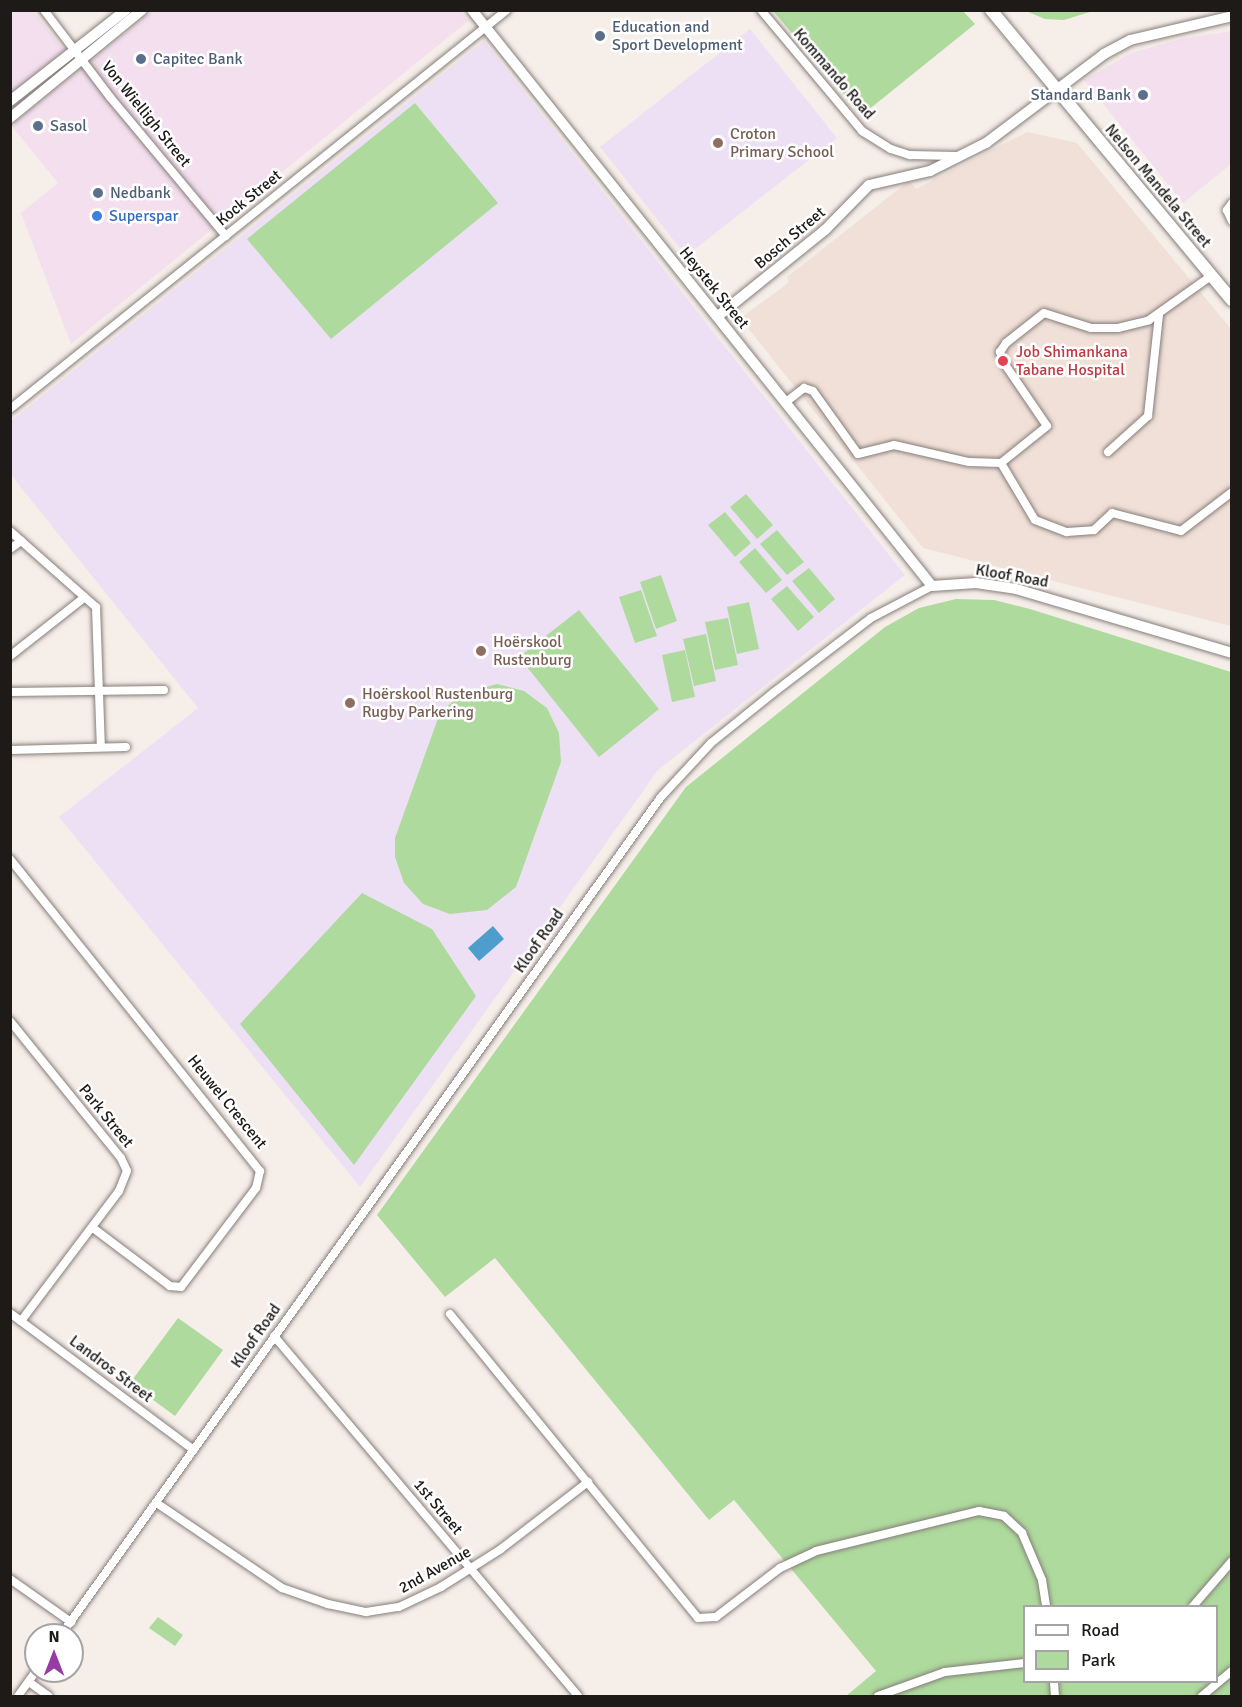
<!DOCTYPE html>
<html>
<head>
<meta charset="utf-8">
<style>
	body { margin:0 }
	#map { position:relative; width:1242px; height:1707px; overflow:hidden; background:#f6eee9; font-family:Signika,sans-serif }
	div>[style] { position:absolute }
	.commercial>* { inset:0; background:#f3dfee }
	.built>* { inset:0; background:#f0e0d8 }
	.education>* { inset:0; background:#eee0f4 }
	.green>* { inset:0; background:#aeda9d }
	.water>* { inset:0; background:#4d9dcd }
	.roads { filter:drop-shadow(0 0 2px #867e7a) drop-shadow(0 0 2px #867e7a) }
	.minor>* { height:8px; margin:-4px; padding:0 4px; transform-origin:4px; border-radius:4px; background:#fff }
	.tertiary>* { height:10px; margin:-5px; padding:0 5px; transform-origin:5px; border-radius:5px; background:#fff }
	.secondary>* { height:12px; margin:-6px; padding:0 6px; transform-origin:6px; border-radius:6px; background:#fff }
	.dots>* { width:16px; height:16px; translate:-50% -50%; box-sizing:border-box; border:3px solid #fff; border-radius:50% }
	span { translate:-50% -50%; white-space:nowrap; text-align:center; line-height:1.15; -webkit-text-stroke:5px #fff; paint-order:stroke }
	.service-label { font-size:16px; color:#4e5e75 }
	.left { translate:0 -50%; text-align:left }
	.right { translate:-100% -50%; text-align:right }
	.street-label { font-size:16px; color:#1d1a18 }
	.education-label { font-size:16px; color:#785e54 }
	.shop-label { font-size:16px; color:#366cbe }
	.health-label { font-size:16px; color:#be3a42 }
	.frame { position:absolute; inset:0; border:12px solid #1d1a18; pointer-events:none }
	.legend { position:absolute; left:1023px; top:1605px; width:195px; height:78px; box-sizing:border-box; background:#fff; border:2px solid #a5a3a3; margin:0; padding:8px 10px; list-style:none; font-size:18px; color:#1d1a18 }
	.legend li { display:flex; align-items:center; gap:12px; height:30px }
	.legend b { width:30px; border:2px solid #a5a3a3 }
	.north { position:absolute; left:24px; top:1623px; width:60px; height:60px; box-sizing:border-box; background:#fff; border:2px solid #a5a3a3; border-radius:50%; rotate:0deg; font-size:16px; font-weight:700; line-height:24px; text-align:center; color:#1d1a18 }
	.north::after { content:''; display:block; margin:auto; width:21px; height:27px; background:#973ba5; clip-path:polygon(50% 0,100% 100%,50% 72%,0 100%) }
</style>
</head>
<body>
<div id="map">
	<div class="commercial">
		<i style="clip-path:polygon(11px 10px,33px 11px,65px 51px,11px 94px)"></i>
		<i style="clip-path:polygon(460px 10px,468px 21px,71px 344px,21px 213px,58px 183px,11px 125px,153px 11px)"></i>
		<i style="clip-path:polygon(1231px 31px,1231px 164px,1183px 203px,1084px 80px,1131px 53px,1181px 39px)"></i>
	</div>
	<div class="built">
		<i style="clip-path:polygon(1027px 132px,1077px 143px,1231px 329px,1231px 626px,923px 548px,740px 318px,783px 287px,789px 282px,787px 277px,909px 181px,916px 189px)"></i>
	</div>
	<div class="education">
		<i style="clip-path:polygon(750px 29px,837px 138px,686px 256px,600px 147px)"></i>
		<i style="clip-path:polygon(484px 41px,905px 575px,658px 770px,360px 1187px,59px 817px,198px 708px,11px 475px,11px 421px)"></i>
	</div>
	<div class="green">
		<i style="clip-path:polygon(773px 11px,963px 11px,975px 24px,862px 115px)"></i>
		<i style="clip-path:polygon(1026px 11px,1093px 11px,1064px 20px,1045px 19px)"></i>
		<i style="clip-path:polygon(415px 103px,498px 203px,331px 339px,247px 239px)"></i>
		<i style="clip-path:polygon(746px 494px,773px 525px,757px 539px,730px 507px)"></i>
		<i style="clip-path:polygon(725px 512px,751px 543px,735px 557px,708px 525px)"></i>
		<i style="clip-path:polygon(777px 530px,804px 562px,787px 575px,760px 544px)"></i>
		<i style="clip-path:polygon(755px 548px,782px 580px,766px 593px,739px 562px)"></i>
		<i style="clip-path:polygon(809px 568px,835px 599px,819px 613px,792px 581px)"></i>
		<i style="clip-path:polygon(661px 575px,677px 621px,656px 629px,640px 582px)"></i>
		<i style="clip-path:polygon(787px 586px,814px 617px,798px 631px,771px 599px)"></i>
		<i style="clip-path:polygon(641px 590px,657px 636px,635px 643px,619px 597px)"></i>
		<i style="clip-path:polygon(evenodd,956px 599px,994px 600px,1030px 609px,1231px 672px,1231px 1696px,846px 1696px,876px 1671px,734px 1500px,709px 1520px,495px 1258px,445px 1297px,377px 1215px,686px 787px,885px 627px,919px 608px,956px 599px,1024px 1606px,1216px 1606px,1216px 1682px,1024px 1682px,1024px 1606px)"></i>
		<i style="clip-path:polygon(749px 602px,759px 649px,737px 654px,727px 607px)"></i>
		<i style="clip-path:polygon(579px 610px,659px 709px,599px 757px,519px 657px)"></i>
		<i style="clip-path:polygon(728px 618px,738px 665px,715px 670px,705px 622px)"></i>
		<i style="clip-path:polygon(706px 634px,716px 681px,694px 686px,683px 639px)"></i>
		<i style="clip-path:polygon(685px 650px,695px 697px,672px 702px,662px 655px)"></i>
		<i style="clip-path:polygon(497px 684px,524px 691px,547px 708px,559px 733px,561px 762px,516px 887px,487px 910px,450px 914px,423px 904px,404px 883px,395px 857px,395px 838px,440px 713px,461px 694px)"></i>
		<i style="clip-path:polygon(362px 893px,432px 929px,476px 996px,354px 1165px,240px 1024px)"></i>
		<i style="clip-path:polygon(178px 1318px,223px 1350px,175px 1416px,130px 1383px)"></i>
		<i style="clip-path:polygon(158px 1617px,183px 1635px,175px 1646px,149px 1628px)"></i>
	</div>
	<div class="water">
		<i style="clip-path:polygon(493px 926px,504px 939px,479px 961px,468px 948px)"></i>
	</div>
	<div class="roads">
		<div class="minor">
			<i style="left:44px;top:10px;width:109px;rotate:52.8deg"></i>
			<i style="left:110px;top:97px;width:181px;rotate:50.2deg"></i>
			<i style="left:761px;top:10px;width:158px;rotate:50.1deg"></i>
			<i style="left:862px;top:131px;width:34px;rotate:32deg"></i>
			<i style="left:891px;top:149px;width:20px;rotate:18deg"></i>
			<i style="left:910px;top:155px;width:45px;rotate:1.3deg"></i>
			<i style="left:1232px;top:203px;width:9px;rotate:126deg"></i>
			<i style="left:1227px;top:210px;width:12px;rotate:66deg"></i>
			<i style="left:786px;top:402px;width:23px;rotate:-38deg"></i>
			<i style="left:804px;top:388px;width:9px;rotate:18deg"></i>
			<i style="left:813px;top:391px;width:77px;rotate:54.5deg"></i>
			<i style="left:858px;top:454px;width:37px;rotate:-14deg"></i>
			<i style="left:894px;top:445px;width:77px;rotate:12.8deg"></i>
			<i style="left:969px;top:462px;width:32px;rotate:2deg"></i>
			<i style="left:1001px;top:463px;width:59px;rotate:-38.8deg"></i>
			<i style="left:1047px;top:426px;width:76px;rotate:-124.3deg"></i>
			<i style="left:1004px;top:363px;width:12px;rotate:-110deg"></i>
			<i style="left:1000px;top:352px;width:11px;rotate:-56deg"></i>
			<i style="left:1006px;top:343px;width:48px;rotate:-38.3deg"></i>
			<i style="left:1044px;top:313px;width:49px;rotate:17.7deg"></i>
			<i style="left:1091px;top:328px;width:27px"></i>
			<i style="left:1118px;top:328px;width:32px;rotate:-14deg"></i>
			<i style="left:1149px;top:320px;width:76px;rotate:-35.4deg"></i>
			<i style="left:10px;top:409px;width:637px;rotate:-38.76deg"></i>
			<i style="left:1108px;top:452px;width:54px;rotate:-42deg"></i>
			<i style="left:1148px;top:416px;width:102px;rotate:-83.8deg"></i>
			<i style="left:1001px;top:463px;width:66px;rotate:59.2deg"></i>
			<i style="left:1035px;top:520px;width:34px;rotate:21deg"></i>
			<i style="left:1067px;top:532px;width:27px;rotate:-4deg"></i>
			<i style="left:1094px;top:530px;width:25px;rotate:-43deg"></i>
			<i style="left:1112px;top:513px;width:71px;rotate:14.6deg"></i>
			<i style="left:1181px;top:531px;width:64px;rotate:-37.4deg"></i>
			<i style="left:10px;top:531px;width:115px;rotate:41.5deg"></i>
			<i style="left:96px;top:607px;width:140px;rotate:88deg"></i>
			<i style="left:10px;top:549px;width:14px;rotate:-36deg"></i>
			<i style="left:10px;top:656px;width:95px;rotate:-38.2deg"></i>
			<i style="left:10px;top:692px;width:154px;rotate:-0.7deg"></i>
			<i style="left:10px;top:750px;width:116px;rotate:-1.5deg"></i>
			<i style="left:10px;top:859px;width:400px;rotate:51.3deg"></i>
			<i style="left:260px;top:1171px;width:17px;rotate:103deg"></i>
			<i style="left:256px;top:1188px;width:124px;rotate:127.1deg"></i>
			<i style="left:181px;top:1287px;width:11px;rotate:-175deg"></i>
			<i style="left:170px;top:1286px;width:96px;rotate:-143deg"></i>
			<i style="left:10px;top:1021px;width:176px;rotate:51deg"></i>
			<i style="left:121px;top:1158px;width:14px;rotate:65deg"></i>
			<i style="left:127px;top:1171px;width:22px;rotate:112deg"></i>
			<i style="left:119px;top:1191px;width:163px;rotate:127deg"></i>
			<i style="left:10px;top:1313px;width:229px;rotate:36.7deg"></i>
			<i style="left:450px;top:1314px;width:392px;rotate:50.8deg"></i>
			<i style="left:698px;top:1618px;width:18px;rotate:-3deg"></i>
			<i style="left:716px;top:1617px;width:81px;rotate:-37.4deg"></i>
			<i style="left:780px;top:1568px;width:40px;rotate:-25deg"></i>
			<i style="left:816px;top:1551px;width:168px;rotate:-13.8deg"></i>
			<i style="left:979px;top:1511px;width:25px;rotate:11deg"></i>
			<i style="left:1004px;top:1516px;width:25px;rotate:43deg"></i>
			<i style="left:1022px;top:1533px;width:51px;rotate:66.9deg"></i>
			<i style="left:1042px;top:1580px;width:26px;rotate:81deg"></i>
			<i style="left:274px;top:1336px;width:471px;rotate:49.8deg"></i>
			<i style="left:158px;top:1504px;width:150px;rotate:34.1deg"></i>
			<i style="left:282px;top:1588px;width:49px;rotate:19.2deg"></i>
			<i style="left:328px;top:1604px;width:39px;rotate:12deg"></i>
			<i style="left:366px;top:1612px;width:33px;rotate:-9deg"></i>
			<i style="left:399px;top:1607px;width:47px;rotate:-25.5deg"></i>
			<i style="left:441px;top:1587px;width:71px;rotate:-32.3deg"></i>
			<i style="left:501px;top:1549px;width:110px;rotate:-37.6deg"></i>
			<i style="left:10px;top:1579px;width:75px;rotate:35.2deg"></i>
			<i style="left:1193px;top:1606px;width:60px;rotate:-49.1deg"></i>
			<i style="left:61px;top:1635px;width:1031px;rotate:-54.4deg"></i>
			<i style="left:661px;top:797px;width:74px;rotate:-47.2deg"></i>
			<i style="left:711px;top:743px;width:80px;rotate:-38.9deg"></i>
			<i style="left:773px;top:693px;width:123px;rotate:-37.4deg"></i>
			<i style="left:871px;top:618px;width:69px;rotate:-27.7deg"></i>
			<i style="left:29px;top:1682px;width:24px;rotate:36deg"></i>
			<i style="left:1054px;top:1682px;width:14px;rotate:86deg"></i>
			<i style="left:18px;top:1696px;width:31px;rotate:-54deg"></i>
			<i style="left:878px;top:1696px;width:71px;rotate:-19.7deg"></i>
			<i style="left:945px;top:1672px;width:80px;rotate:-6.5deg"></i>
			<i style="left:1202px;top:1696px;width:39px;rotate:-40deg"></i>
		</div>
		<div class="tertiary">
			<i style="left:472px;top:10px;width:737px;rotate:51.39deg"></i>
			<i style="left:932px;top:586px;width:44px;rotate:-3.9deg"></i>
			<i style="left:976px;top:583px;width:40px;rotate:8.5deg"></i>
			<i style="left:1016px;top:589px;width:225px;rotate:16.5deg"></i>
			<i style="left:10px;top:101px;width:147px;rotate:-38.1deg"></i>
			<i style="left:10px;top:118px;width:171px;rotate:-39.3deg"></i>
			<i style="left:718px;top:316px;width:137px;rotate:-38.8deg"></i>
			<i style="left:825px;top:230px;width:63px;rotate:-45.6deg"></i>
			<i style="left:869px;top:185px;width:63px;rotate:-12.9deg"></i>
			<i style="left:930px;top:171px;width:63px;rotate:-26.6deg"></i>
			<i style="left:986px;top:143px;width:148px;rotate:-37deg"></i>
			<i style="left:1104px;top:54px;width:30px;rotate:-28deg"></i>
			<i style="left:1130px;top:40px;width:105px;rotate:-13.2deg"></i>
		</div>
		<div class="secondary">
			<i style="left:991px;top:10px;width:377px;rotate:50.3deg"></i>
		</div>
	</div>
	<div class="dots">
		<i style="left:600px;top:36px;background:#5c6f8a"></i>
		<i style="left:141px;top:59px;background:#5c6f8a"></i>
		<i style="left:1143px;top:95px;background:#5c6f8a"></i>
		<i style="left:38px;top:126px;background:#5c6f8a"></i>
		<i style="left:718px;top:143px;background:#8d6e63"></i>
		<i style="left:98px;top:193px;background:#5c6f8a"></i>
		<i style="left:97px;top:216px;background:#3f7fe0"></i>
		<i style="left:1003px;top:361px;background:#e0444e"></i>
		<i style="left:481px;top:651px;background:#8d6e63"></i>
		<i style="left:350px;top:703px;background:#8d6e63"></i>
	</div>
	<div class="service-label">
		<span class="left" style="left:612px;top:36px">Education and<br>Sport Development</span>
		<span class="left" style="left:153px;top:59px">Capitec Bank</span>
		<span class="right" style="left:1131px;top:95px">Standard Bank</span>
		<span class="left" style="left:50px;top:126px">Sasol</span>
		<span class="left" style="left:110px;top:193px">Nedbank</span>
	</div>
	<div class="street-label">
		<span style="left:834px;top:74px;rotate:49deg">Kommando Road</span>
		<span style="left:146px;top:114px;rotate:51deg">Von Wielligh Street</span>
		<span style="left:1158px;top:186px;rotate:50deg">Nelson Mandela Street</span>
		<span style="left:249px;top:198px;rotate:-39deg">Kock Street</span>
		<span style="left:790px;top:238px;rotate:-40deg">Bosch Street</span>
		<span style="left:714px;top:288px;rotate:51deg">Heystek Street</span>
		<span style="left:1012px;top:576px;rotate:10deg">Kloof Road</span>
		<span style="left:539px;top:941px;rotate:-55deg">Kloof Road</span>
		<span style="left:227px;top:1102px;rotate:51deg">Heuwel Crescent</span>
		<span style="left:106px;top:1116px;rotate:51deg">Park Street</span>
		<span style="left:256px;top:1336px;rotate:-55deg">Kloof Road</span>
		<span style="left:111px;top:1369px;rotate:37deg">Landros Street</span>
		<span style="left:438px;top:1507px;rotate:50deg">1st Street</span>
		<span style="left:435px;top:1570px;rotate:-29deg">2nd Avenue</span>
	</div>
	<div class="education-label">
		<span class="left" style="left:730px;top:143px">Croton<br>Primary School</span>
		<span class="left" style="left:493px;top:651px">Hoërskool<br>Rustenburg</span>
		<span class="left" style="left:362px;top:703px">Hoërskool Rustenburg<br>Rugby Parkering</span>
	</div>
	<div class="shop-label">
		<span class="left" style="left:109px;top:216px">Superspar</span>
	</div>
	<div class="health-label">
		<span class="left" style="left:1016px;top:361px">Job Shimankana<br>Tabane Hospital</span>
	</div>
	<div class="frame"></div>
	<ul class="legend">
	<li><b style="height:8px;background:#fff"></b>Road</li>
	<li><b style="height:16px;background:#aeda9d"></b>Park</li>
	</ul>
	<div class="north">N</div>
</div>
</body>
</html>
